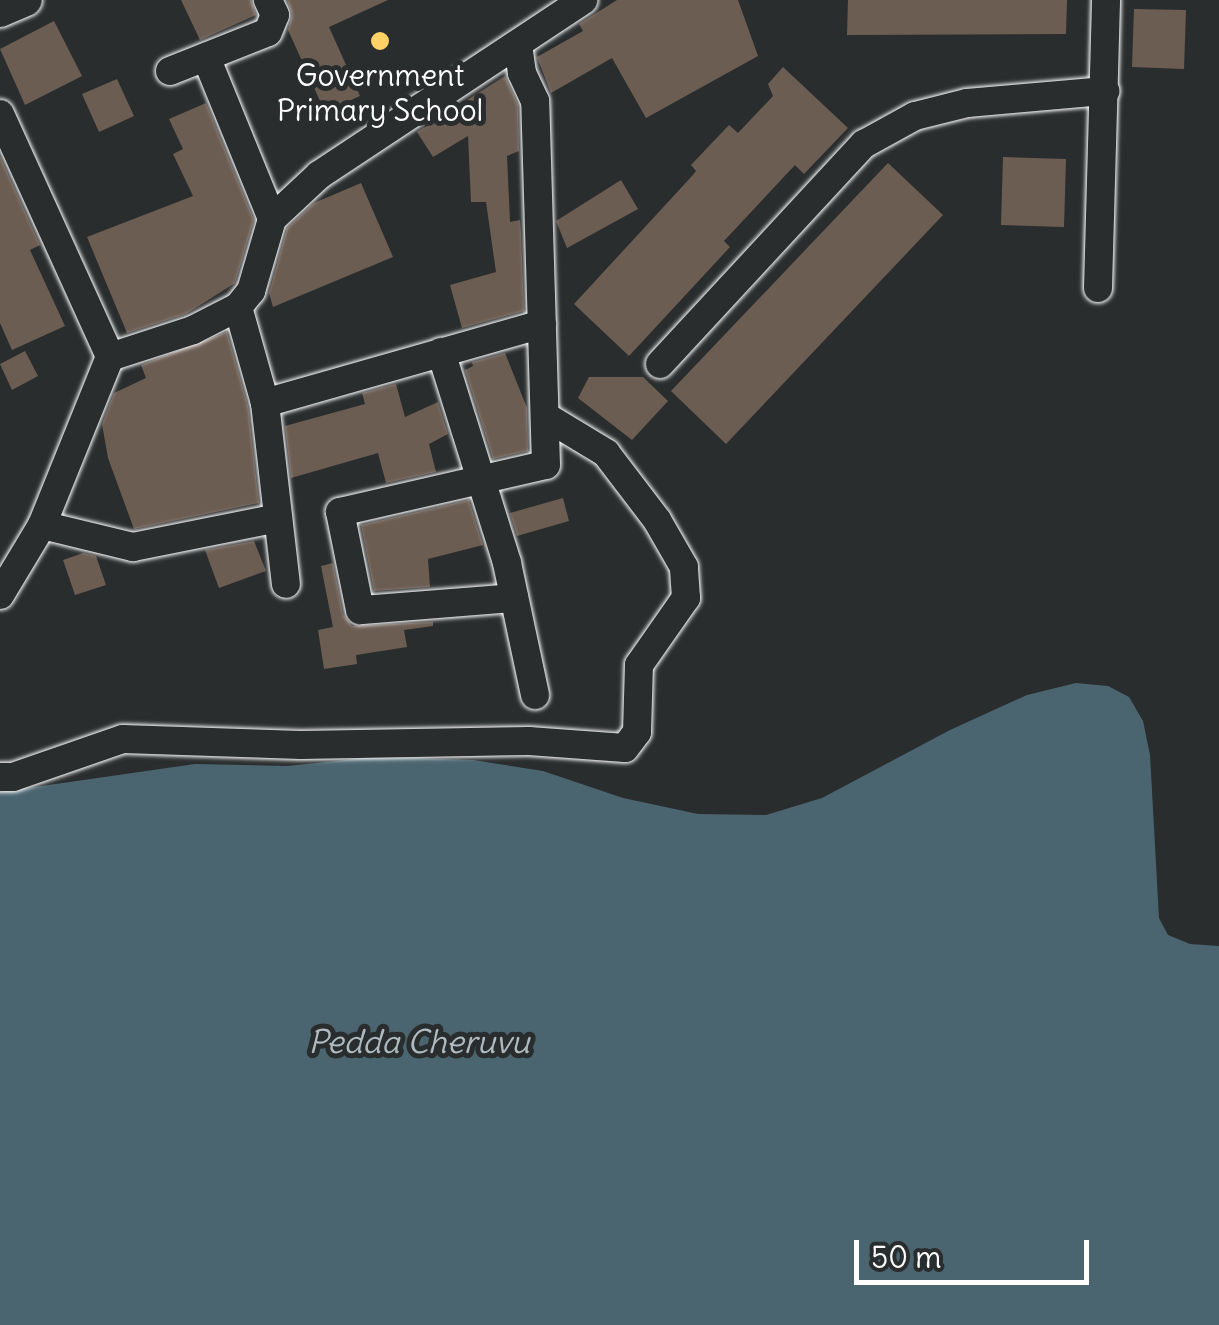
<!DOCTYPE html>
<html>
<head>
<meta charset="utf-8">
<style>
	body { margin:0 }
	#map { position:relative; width:1219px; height:1325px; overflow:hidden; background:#2a2d2e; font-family:Delius,sans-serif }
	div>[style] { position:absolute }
	.water>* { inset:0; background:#4b6570 }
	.building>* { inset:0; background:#6c5d53 }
	.roads { filter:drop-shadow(0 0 2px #fff) drop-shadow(0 0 2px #fff) }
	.minor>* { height:28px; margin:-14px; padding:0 14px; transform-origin:14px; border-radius:14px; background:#2a2d2e }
	.tertiary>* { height:32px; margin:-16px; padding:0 16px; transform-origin:16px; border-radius:16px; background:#2a2d2e }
	.dots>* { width:28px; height:28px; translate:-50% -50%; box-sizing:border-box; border:5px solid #2a2d2e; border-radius:50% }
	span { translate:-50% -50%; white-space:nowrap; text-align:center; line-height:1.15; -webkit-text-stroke:10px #2a2d2e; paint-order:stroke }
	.poi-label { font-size:30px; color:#fff }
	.water-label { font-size:32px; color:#aebabf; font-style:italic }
	.scale { position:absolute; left:854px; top:1240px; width:235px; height:45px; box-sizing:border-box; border:5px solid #fff; border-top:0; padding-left:12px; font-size:30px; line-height:35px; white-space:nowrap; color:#fff; -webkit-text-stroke:8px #2a2d2e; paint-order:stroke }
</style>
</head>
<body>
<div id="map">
	<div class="water">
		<i style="clip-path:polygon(1076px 683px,1108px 686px,1129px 697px,1143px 721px,1150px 755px,1159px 918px,1168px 935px,1190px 944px,1219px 946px,1219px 1325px,0 1325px,0 792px,195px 764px,287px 766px,376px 757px,473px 760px,543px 771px,623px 798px,698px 814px,766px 815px,822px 798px,950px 730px,1027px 695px)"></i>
	</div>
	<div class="building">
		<i style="clip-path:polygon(181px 0,251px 0,256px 15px,200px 40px)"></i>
		<i style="clip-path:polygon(287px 0,388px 0,329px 27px,360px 96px,325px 112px,288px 30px,292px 14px)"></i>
		<i style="clip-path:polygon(617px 0,738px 0,758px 56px,646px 118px,612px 58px,551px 93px,537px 57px,583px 31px,579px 24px)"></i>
		<i style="clip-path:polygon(848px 0,1067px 0,1066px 34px,847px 35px)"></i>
		<i style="clip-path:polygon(1134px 9px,1186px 10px,1184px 69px,1132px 67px)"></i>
		<i style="clip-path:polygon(54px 21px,82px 76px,25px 105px,0 49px)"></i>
		<i style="clip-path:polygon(783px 67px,848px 128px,804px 174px,795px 165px,724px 241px,730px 247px,629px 356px,574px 304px,692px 176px,696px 171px,691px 165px,729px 125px,738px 133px,773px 96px,768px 84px)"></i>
		<i style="clip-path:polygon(505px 76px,518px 105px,519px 151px,507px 156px,510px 222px,520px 220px,521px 233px,524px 311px,462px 328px,450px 285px,496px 272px,486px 202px,471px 202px,468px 136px,433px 157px,417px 132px)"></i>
		<i style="clip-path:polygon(117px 79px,134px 116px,99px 132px,82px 94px)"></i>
		<i style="clip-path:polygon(206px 103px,254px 220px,235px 283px,186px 314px,127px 333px,87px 237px,193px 196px,173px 154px,183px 149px,169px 119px)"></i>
		<i style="clip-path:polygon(0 156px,40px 245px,30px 250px,65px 326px,12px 350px,0 323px)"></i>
		<i style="clip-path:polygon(1003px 157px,1066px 159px,1064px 227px,1001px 225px)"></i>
		<i style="clip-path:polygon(888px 163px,943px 215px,726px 444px,671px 391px)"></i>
		<i style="clip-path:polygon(621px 180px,638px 209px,567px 248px,556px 221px)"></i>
		<i style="clip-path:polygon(361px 183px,393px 257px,273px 307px,269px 293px,287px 228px,314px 203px)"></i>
		<i style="clip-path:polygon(227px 332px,248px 406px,259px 503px,134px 529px,108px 458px,102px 424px,114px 393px,146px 378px,141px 365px)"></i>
		<i style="clip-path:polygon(25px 351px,38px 376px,12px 390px,0 364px)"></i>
		<i style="clip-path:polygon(505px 353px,527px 408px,528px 451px,493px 459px,465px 370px,473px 366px,472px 362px)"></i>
		<i style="clip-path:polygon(589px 377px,643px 377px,668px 401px,632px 440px,578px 398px)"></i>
		<i style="clip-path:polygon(396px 384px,405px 417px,438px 402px,448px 434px,429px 444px,436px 472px,386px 483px,378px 453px,291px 478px,285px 426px,365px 404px,362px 393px)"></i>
		<i style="clip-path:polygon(563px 498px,569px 521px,517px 536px,510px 513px)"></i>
		<i style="clip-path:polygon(469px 500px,483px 545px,428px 559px,430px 587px,374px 591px,361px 525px)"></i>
		<i style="clip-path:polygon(254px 541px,266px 571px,219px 588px,205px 550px)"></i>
		<i style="clip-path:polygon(83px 553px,96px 556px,106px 585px,75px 595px,63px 560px)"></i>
		<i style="clip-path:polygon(333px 563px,343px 614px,352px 626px,433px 622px,433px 626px,404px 630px,407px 647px,356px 655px,357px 664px,324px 669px,318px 630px,333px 627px,321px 566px)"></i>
	</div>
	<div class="roads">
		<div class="minor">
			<i style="left:206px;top:57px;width:175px;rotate:67.8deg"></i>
			<i style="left:170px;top:71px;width:105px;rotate:-21.7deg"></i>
			<i style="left:268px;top:32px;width:18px;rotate:-68deg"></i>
			<i style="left:275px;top:15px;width:17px;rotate:-115deg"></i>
			<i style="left:0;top:114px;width:267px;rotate:65.6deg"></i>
			<i style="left:1098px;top:288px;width:288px;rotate:-88.4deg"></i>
			<i style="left:238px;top:307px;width:100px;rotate:74.3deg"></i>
			<i style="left:265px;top:403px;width:182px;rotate:83.4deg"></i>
			<i style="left:441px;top:352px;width:221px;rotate:72.6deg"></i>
			<i style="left:507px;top:563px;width:135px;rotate:78deg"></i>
			<i style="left:660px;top:364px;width:300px;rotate:-47.2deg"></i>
			<i style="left:864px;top:144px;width:58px;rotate:-28.8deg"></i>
			<i style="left:915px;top:116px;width:54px;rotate:-14deg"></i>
			<i style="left:967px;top:103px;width:139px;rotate:-5deg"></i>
			<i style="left:265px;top:403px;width:288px;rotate:-15.9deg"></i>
			<i style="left:42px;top:525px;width:94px;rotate:13.6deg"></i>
			<i style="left:133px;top:547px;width:148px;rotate:-11.3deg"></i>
			<i style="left:0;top:595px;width:82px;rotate:-59deg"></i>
			<i style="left:42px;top:525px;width:181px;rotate:-68deg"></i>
			<i style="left:110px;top:357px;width:87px;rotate:-18deg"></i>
			<i style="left:193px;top:330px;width:51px;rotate:-27.1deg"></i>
			<i style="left:238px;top:307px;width:21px;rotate:-51deg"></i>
			<i style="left:251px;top:291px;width:75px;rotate:-73.7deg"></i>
			<i style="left:272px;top:219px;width:64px;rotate:-43.1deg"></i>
			<i style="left:319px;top:175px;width:317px;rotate:-33.5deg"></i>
			<i style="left:514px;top:598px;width:154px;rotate:175.5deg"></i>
			<i style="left:360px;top:610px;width:100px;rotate:-101.5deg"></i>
			<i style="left:340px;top:512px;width:211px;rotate:-12.9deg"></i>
			<i style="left:546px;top:465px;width:364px;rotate:-91.7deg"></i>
			<i style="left:535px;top:101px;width:31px;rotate:-115deg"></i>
			<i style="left:522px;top:73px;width:29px;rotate:-98deg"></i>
			<i style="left:0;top:777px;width:13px"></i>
			<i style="left:13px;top:777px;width:116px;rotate:-19.1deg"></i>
			<i style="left:123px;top:739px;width:178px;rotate:1.9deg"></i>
			<i style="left:301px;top:745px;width:228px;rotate:-1deg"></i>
			<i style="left:529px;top:741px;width:96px;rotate:4.2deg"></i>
			<i style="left:625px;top:748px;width:20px;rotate:-53deg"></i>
			<i style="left:637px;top:732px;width:67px;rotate:-88.3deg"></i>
			<i style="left:639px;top:665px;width:82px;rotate:-55deg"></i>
			<i style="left:686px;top:598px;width:31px;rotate:-94deg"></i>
			<i style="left:684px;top:567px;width:54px;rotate:-119.9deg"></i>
			<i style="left:657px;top:520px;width:84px;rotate:-127.3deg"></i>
			<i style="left:606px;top:453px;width:71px;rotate:-148.8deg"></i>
		</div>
		<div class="tertiary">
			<i style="left:0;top:11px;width:28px;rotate:-23deg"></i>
		</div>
	</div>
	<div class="dots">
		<i style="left:380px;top:41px;background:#ffd166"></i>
	</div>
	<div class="poi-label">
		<span style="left:380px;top:92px">Government<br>Primary School</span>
	</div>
	<div class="water-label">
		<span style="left:419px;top:1042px">Pedda Cheruvu</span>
	</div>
	<div class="scale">50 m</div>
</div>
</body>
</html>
